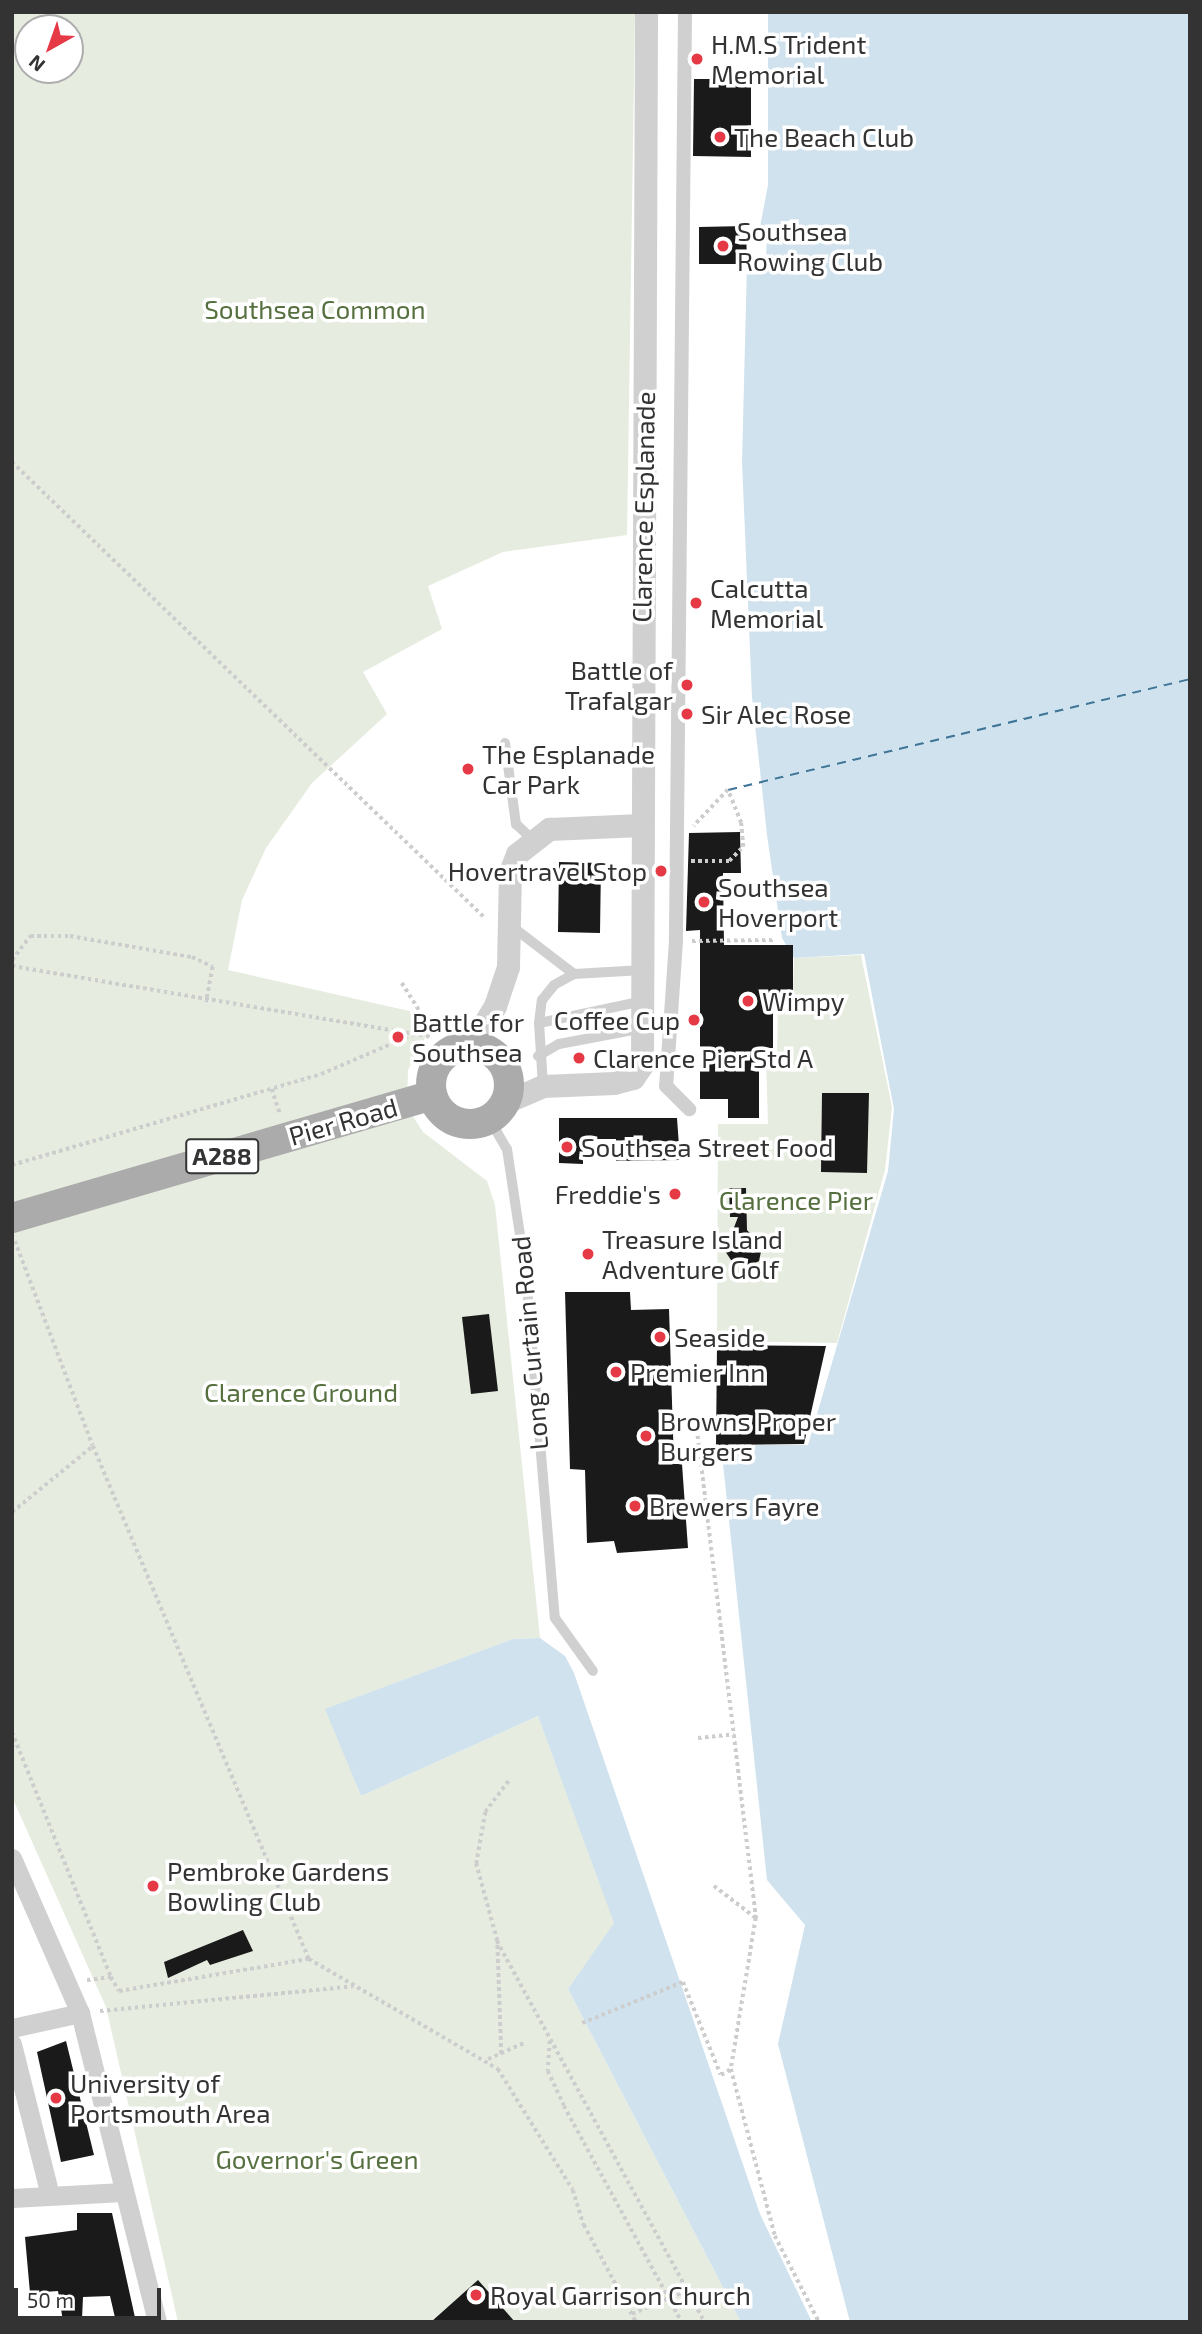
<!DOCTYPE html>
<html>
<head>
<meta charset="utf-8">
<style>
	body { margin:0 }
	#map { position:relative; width:1202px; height:2334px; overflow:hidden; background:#fff; font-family:"Exo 2",sans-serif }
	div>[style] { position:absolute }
	.green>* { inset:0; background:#e6ecdf }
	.water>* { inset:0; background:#cfe2ee }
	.ferry>* { height:2px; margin-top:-1px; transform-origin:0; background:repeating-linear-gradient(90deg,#3f7597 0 9px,transparent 0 16px) }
	.building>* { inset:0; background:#1a1a1a }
	.path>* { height:3.5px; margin-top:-1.75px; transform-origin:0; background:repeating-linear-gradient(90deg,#cdcdcd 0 3.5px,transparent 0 7px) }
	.service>* { height:10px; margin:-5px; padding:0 5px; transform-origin:5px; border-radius:5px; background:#d0d0d0 }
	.pedestrian>* { height:14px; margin:-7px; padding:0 7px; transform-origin:7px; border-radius:7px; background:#d0d0d0 }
	.minor>* { height:19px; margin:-9.5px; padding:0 9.5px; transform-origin:9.5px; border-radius:9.5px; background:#d0d0d0 }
	.tertiary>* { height:23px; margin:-11.5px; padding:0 11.5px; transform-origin:11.5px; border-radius:11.5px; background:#d0d0d0 }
	.primary>* { height:30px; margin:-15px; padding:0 15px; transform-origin:15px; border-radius:15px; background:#ababab }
	.primary>.ring { margin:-15px; padding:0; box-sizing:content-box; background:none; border:30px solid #ababab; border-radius:50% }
	.dots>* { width:19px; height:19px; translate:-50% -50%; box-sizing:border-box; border:4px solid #fff; border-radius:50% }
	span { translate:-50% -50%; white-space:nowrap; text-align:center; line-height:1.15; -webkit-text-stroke:7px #fff; paint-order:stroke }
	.shield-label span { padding:2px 5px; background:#fff; border:2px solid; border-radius:5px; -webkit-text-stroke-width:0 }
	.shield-label { font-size:24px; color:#333; font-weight:700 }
	.poi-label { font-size:26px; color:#333 }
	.left { translate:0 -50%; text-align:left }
	.right { translate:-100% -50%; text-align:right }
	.park-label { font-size:26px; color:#56703f }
	.street-label { font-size:26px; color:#333 }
	.frame { position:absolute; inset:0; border:14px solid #333; pointer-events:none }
	.north { position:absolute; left:14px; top:14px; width:70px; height:70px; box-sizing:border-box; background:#fff; border:2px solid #adadad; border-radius:50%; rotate:220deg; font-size:19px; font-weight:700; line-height:28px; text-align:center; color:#333 }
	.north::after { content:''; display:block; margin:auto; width:24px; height:32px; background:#e63946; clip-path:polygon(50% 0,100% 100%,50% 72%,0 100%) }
	.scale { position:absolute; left:14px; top:2288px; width:147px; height:32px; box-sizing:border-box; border:4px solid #333; border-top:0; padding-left:9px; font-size:21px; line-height:24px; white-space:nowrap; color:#333; -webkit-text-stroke:5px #fff; paint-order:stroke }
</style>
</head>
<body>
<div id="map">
	<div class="green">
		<i style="clip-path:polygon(evenodd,12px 12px,635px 12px,627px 535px,503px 552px,428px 586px,442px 629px,363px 672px,387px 714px,312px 783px,266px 848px,242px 900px,228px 970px,436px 1017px,408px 1070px,407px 1107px,423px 1132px,487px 1181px,495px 1205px,540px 1638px,513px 1639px,326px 1709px,361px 1796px,538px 1716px,615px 1923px,568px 1989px,741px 2322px,178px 2322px,106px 2007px,12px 1797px,12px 12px,28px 28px,70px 28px,70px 70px,28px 70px,28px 28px)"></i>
		<i style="clip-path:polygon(861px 955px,892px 1107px,885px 1170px,837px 1343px,717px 1341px,718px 1124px,768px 1124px,766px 1060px,777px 1057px,778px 1007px,793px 1006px,794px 958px)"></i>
	</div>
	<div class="water">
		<i style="clip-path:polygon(768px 12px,1190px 12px,1190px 2322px,850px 2322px,778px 2044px,805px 1925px,767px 1880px,721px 1445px,808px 1445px,888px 1171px,894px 1109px,864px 954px,794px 958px,782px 938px,767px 835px,752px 697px,742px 462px,747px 264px,766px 258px,767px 235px,759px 232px,768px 185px)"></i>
		<i style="clip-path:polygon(540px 1638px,565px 1656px,574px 1673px,760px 2214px,812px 2322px,741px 2322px,568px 1989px,614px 1923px,538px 1716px,361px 1796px,325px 1709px,513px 1639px)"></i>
	</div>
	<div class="ferry">
		<i style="left:728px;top:790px;width:475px;rotate:-13.5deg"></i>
	</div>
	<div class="building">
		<i style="clip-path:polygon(694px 79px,751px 79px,751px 157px,693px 156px)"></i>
		<i style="clip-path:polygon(746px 226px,747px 264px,699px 264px,699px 227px)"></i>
		<i style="clip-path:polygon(740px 832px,741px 873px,723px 873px,724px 945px,793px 945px,793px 1004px,773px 1004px,773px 1056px,759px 1056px,759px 1118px,728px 1118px,728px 1099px,700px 1099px,700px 930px,686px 931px,689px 833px)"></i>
		<i style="clip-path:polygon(559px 862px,601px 863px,600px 933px,558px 932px)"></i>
		<i style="clip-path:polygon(822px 1093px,869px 1093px,867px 1173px,821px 1172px)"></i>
		<i style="clip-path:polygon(559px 1118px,677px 1118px,680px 1160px,616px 1161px,616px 1139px,583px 1139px,583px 1164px,559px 1163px)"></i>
		<i style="clip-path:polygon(729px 1188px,746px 1188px,747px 1230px,762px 1247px,759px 1261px,748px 1267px,735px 1266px,725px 1251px,738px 1217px,730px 1217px)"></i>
		<i style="clip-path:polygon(565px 1292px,630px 1292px,631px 1310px,669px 1309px,674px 1464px,682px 1464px,688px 1548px,617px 1553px,614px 1541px,587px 1543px,585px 1470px,570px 1469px)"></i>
		<i style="clip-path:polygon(489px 1314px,498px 1391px,471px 1394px,462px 1317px)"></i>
		<i style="clip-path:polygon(717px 1345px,826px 1346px,804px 1444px,716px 1445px)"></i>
		<i style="clip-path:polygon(243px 1930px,253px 1951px,210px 1965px,207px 1960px,168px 1978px,164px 1962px)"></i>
		<i style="clip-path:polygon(66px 2041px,94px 2155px,61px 2162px,37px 2052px)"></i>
		<i style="clip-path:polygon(77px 2213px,112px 2213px,136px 2322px,116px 2322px,110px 2296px,83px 2297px,82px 2319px,63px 2321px,58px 2291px,30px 2293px,25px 2237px,77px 2230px)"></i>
		<i style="clip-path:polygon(478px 2280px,515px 2322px,431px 2322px)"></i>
	</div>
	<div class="path">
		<i style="left:12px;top:462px;width:657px;rotate:43.95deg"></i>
		<i style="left:598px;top:761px;width:23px;rotate:-7deg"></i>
		<i style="left:691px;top:861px;width:38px"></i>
		<i style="left:729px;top:861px;width:20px;rotate:-45deg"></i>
		<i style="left:743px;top:847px;width:24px;rotate:-95deg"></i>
		<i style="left:741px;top:823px;width:35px;rotate:-112deg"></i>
		<i style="left:728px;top:790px;width:50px;rotate:133.4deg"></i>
		<i style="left:692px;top:941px;width:84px;rotate:-0.7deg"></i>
		<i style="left:12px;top:960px;width:30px;rotate:-53deg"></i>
		<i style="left:30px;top:936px;width:40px"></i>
		<i style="left:70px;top:936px;width:124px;rotate:9.8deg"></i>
		<i style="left:192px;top:957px;width:23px;rotate:25deg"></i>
		<i style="left:213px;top:967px;width:36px;rotate:101deg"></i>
		<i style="left:12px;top:966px;width:426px;rotate:9.6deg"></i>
		<i style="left:402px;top:983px;width:36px;rotate:58deg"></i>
		<i style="left:421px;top:1013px;width:22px;rotate:87deg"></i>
		<i style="left:272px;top:1089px;width:26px;rotate:72deg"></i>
		<i style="left:12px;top:1165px;width:322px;rotate:-16.4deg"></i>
		<i style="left:321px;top:1074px;width:99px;rotate:-23.2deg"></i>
		<i style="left:15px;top:1241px;width:219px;rotate:69.2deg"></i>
		<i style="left:93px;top:1446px;width:557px;rotate:67.17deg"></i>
		<i style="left:309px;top:1959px;width:219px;rotate:30.2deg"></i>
		<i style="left:498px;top:2069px;width:142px;rotate:58.2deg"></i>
		<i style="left:573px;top:2190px;width:37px;rotate:73deg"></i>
		<i style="left:584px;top:2225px;width:110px;rotate:61.8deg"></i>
		<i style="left:697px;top:1429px;width:493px;rotate:83.1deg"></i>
		<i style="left:756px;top:1918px;width:153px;rotate:99.4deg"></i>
		<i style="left:731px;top:2069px;width:173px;rotate:75.2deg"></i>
		<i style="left:775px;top:2236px;width:97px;rotate:62.9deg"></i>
		<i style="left:12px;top:1512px;width:104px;rotate:-39.2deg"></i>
		<i style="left:12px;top:1732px;width:264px;rotate:68deg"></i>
		<i style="left:698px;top:1738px;width:36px;rotate:-6deg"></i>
		<i style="left:714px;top:1886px;width:53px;rotate:37.3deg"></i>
		<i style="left:497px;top:1941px;width:434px;rotate:61.4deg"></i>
		<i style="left:87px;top:1980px;width:24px;rotate:-7deg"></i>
		<i style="left:111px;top:1977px;width:16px;rotate:60deg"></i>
		<i style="left:119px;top:1991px;width:193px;rotate:-9.6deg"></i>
		<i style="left:100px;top:2011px;width:254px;rotate:-5.6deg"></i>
		<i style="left:582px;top:2023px;width:109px;rotate:-22.1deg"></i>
		<i style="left:683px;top:1982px;width:100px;rotate:67.8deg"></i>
		<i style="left:721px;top:2075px;width:12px;rotate:-31deg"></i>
		<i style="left:550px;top:2041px;width:30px;rotate:94deg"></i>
		<i style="left:548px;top:2071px;width:38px;rotate:65deg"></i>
		<i style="left:564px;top:2106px;width:246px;rotate:61.4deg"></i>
		<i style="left:501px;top:2054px;width:113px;rotate:-92deg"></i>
		<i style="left:497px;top:1941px;width:80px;rotate:-105.3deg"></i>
		<i style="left:476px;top:1864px;width:53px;rotate:-80.2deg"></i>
		<i style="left:485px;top:1812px;width:40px;rotate:-53deg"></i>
		<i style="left:488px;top:2059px;width:39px;rotate:-24deg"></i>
		<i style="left:632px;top:2314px;width:61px;rotate:-23.2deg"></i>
	</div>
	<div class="service">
		<i style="left:505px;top:743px;width:82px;rotate:82.3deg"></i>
		<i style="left:516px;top:824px;width:21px;rotate:43deg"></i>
		<i style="left:510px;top:925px;width:81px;rotate:37.4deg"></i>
		<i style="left:539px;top:1023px;width:106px;rotate:-11.9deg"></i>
		<i style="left:538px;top:1056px;width:24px;rotate:-30deg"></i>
		<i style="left:559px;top:1044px;width:86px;rotate:-10.7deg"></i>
		<i style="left:543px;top:1086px;width:63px;rotate:-93.6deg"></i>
		<i style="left:539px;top:1023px;width:23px;rotate:-83deg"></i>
		<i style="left:542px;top:1000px;width:19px;rotate:-51deg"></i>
		<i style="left:554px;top:985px;width:23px;rotate:-29deg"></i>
		<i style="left:574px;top:974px;width:69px;rotate:-3.3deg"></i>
		<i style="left:490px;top:1120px;width:34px;rotate:60deg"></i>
		<i style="left:507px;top:1149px;width:127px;rotate:81.4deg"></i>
		<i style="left:526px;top:1275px;width:344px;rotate:85.2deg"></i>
		<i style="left:555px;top:1618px;width:65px;rotate:54.4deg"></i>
	</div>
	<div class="pedestrian">
		<i style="left:685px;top:12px;width:929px;rotate:90.56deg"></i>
		<i style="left:676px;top:941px;width:145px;rotate:93.9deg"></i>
		<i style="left:666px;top:1086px;width:33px;rotate:45deg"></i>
	</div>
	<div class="minor">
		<i style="left:12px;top:1858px;width:169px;rotate:66.3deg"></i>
		<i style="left:80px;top:2013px;width:318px;rotate:76deg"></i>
		<i style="left:12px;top:2028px;width:70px;rotate:-12.4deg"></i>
		<i style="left:12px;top:2044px;width:156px;rotate:75.9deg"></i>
		<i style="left:12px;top:2198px;width:111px;rotate:-3.1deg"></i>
	</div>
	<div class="tertiary">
		<i style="left:470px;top:1046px;width:47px;rotate:-58deg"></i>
		<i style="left:495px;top:1006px;width:41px;rotate:-71.6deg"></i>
		<i style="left:508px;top:967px;width:95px;rotate:-88.8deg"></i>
		<i style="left:510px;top:872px;width:19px;rotate:-69deg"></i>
		<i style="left:517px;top:854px;width:41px;rotate:-38deg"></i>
		<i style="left:549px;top:829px;width:92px;rotate:-2.5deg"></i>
		<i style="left:506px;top:1102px;width:40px;rotate:-23.4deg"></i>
		<i style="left:543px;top:1086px;width:71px;rotate:-2.4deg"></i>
		<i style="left:614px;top:1083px;width:20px;rotate:-15deg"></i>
		<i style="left:633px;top:1078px;width:16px;rotate:-55deg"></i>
		<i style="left:642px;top:1065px;width:1053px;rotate:-89.78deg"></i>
	</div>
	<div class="primary">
		<i class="ring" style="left:431px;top:1046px;width:48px;height:48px"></i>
		<i style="left:12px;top:1218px;width:438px;rotate:-16.3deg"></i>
	</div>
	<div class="dots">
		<i style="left:697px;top:59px;background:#e63946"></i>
		<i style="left:720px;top:137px;background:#e63946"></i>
		<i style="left:723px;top:246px;background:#e63946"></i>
		<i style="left:696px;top:603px;background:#e63946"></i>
		<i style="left:687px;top:685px;background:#e63946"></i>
		<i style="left:687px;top:714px;background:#e63946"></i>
		<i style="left:468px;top:769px;background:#e63946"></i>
		<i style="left:661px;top:871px;background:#e63946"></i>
		<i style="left:704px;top:902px;background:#e63946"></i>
		<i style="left:748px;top:1001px;background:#e63946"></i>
		<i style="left:694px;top:1020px;background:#e63946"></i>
		<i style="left:398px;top:1037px;background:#e63946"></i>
		<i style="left:579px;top:1058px;background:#e63946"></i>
		<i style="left:567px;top:1147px;background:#e63946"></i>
		<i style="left:675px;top:1194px;background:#e63946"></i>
		<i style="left:588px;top:1254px;background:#e63946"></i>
		<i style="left:660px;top:1337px;background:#e63946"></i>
		<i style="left:616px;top:1372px;background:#e63946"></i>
		<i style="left:646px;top:1436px;background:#e63946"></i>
		<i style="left:635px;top:1506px;background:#e63946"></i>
		<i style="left:153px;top:1886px;background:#e63946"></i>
		<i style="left:56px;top:2098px;background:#e63946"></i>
		<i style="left:476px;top:2295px;background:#e63946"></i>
	</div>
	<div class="shield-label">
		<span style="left:222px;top:1156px">A288</span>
	</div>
	<div class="poi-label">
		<span class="left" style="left:711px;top:59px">H.M.S Trident<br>Memorial</span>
		<span class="left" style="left:734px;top:137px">The Beach Club</span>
		<span class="left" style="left:737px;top:246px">Southsea<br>Rowing Club</span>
		<span class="left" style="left:710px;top:603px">Calcutta<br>Memorial</span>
		<span class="right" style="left:673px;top:685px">Battle of<br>Trafalgar</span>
		<span class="left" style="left:701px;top:714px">Sir Alec Rose</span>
		<span class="left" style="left:482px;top:769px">The Esplanade<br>Car Park</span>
		<span class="right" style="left:647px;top:871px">Hovertravel Stop</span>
		<span class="left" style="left:718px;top:902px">Southsea<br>Hoverport</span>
		<span class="left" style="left:762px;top:1001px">Wimpy</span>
		<span class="right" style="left:680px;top:1020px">Coffee Cup</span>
		<span class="left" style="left:412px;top:1037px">Battle for<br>Southsea</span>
		<span class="left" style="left:593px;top:1058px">Clarence Pier Std A</span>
		<span class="left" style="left:581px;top:1147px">Southsea Street Food</span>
		<span class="right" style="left:661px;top:1194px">Freddie's</span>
		<span class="left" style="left:602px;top:1254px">Treasure Island<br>Adventure Golf</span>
		<span class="left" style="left:674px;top:1337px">Seaside</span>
		<span class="left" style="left:630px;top:1372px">Premier Inn</span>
		<span class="left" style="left:660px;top:1436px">Browns Proper<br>Burgers</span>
		<span class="left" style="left:649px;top:1506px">Brewers Fayre</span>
		<span class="left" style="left:167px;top:1886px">Pembroke Gardens<br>Bowling Club</span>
		<span class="left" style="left:70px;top:2098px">University of<br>Portsmouth Area</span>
		<span class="left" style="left:490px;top:2295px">Royal Garrison Church</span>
	</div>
	<div class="park-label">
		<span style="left:315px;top:309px">Southsea Common</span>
		<span style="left:796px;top:1200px">Clarence Pier</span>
		<span style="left:301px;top:1392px">Clarence Ground</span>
		<span style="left:317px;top:2159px">Governor's Green</span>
	</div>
	<div class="street-label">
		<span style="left:643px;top:507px;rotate:-89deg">Clarence Esplanade</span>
		<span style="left:343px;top:1121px;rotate:-16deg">Pier Road</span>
		<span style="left:529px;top:1343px;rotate:-95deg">Long Curtain Road</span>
	</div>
	<div class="frame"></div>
	<div class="north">N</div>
	<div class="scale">50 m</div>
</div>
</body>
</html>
